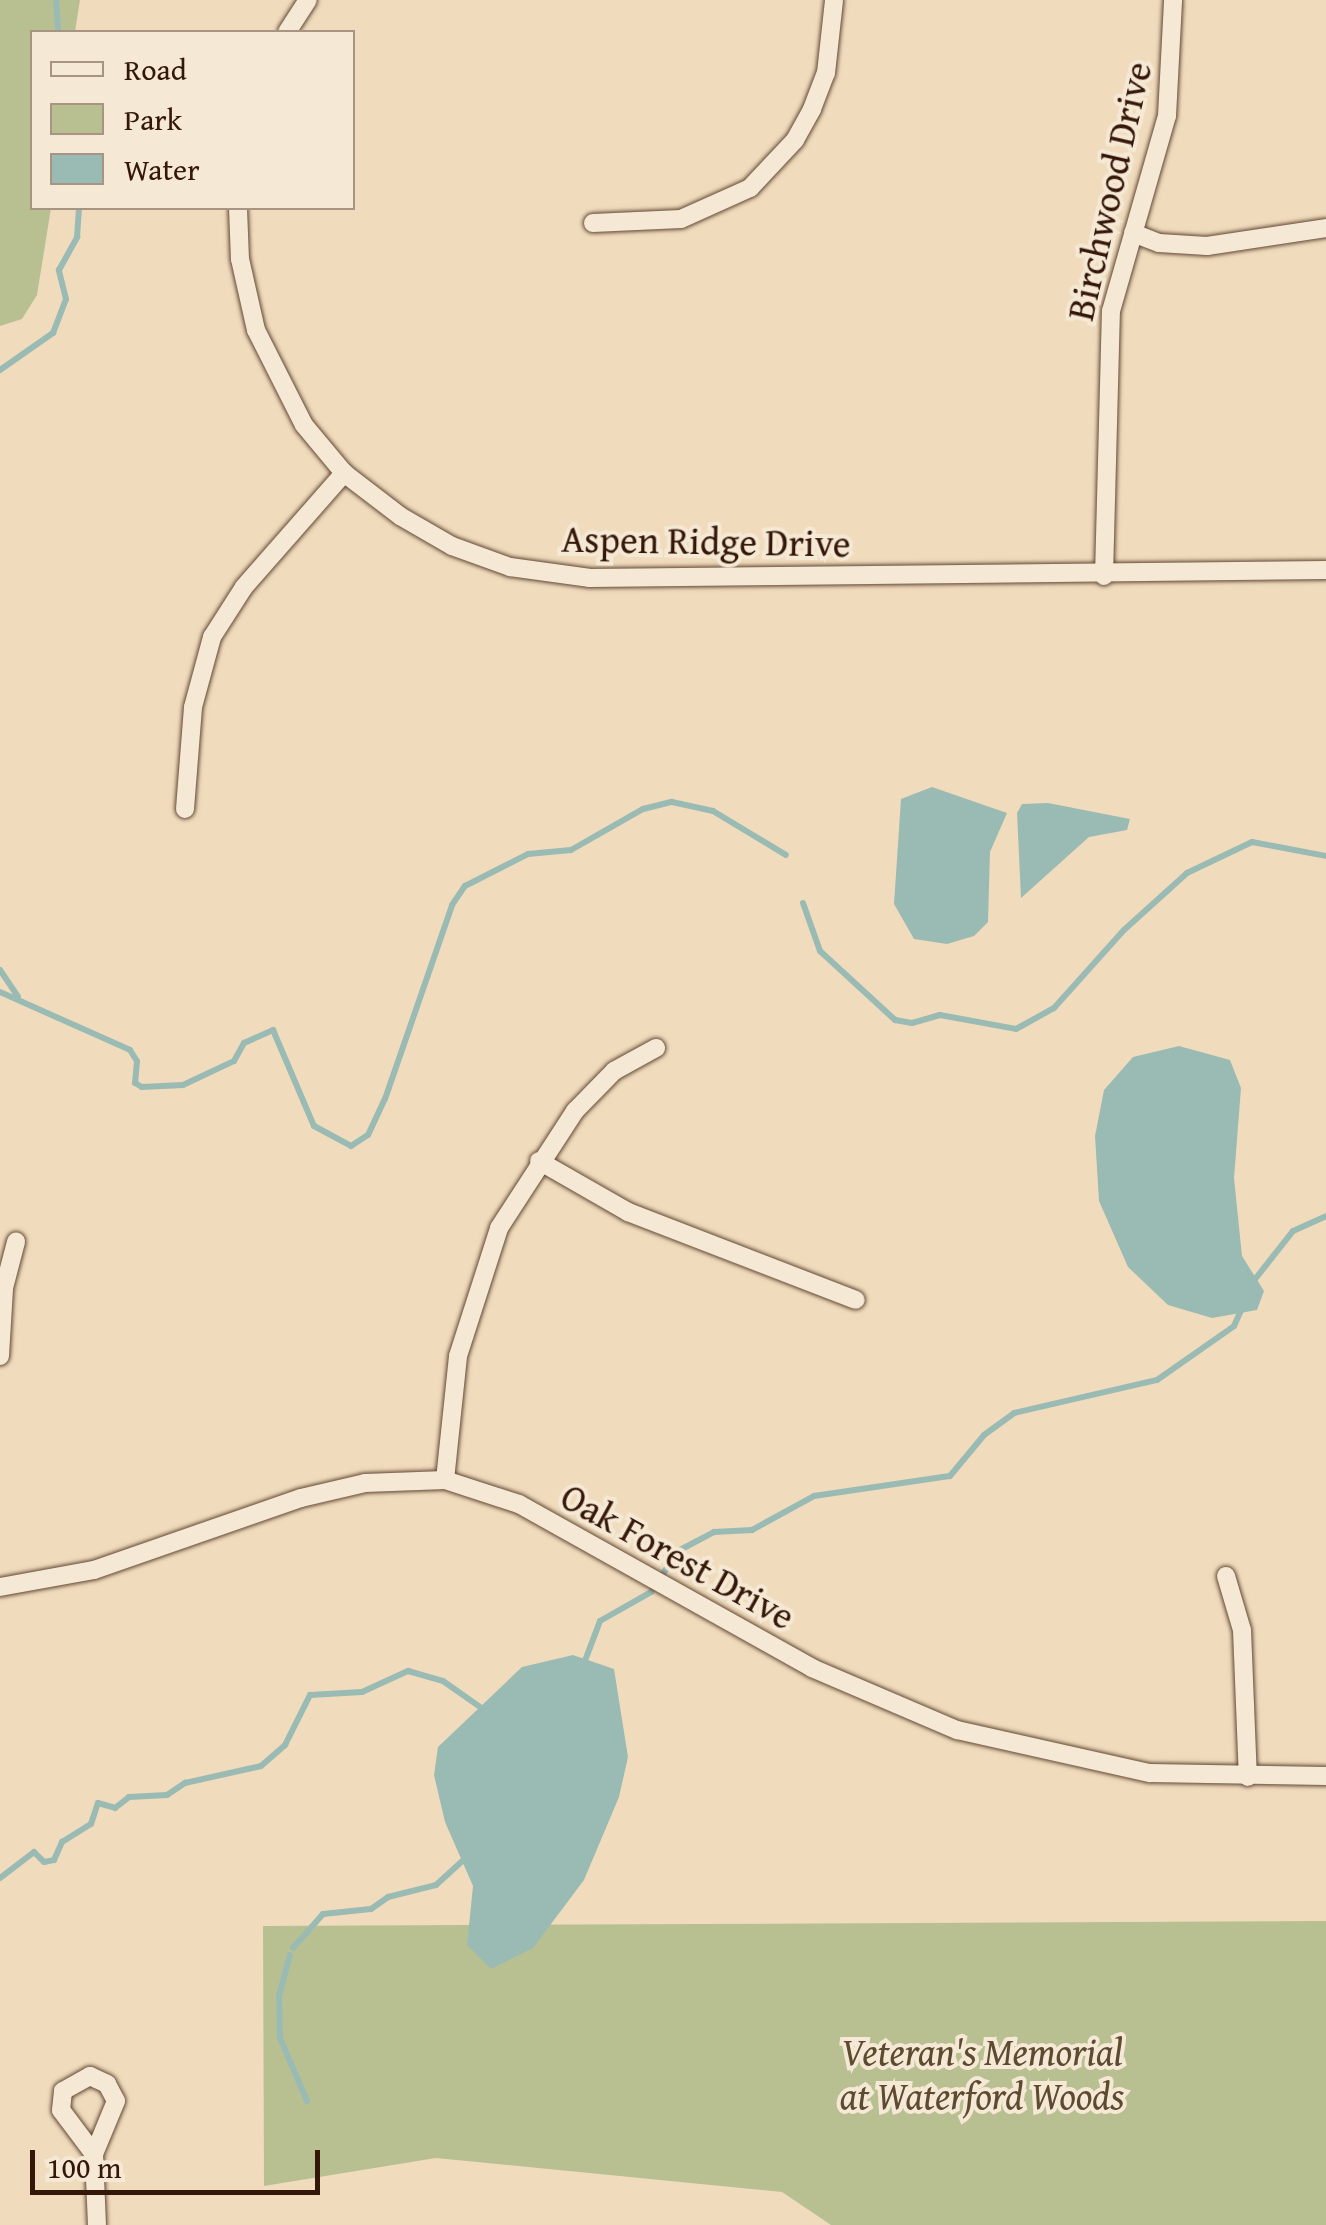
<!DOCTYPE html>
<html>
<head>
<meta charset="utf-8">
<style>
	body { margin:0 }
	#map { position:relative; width:1326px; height:2225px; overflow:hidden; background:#f0dcbd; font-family:"Gentium Book Plus",serif }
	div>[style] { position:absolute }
	.green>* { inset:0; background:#b8c092 }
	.water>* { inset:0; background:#9abbb3 }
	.stream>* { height:6px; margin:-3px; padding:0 3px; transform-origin:3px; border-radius:3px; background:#9abbb3 }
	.roads { filter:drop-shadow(0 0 2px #634835) drop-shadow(0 0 2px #634835) }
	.minor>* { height:18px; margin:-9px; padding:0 9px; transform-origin:9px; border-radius:9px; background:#f5e8d4 }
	span { translate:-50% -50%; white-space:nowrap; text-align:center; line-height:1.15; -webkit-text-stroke:8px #f5e8d4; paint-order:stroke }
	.street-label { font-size:38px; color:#341708 }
	.park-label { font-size:38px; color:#5c4a31; font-style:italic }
	.legend { position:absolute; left:30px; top:30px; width:325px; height:180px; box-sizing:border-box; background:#f5e8d4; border:2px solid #a89482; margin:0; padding:12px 18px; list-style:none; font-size:30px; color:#341708 }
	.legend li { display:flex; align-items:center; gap:20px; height:50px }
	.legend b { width:50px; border:2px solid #a89482 }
	.scale { position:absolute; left:30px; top:2150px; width:290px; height:45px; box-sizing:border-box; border:5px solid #341708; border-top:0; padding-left:12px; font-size:30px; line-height:35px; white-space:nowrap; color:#341708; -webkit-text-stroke:8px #f5e8d4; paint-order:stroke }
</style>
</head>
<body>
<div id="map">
	<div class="green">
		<i style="clip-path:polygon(0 0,80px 0,75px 32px,32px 32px,32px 208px,51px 208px,37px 295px,22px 319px,0 326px)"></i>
		<i style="clip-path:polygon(1326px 1921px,1326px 2225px,831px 2225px,782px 2192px,436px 2158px,264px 2186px,263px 1926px)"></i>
	</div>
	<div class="water">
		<i style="clip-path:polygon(932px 787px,1007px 813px,990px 852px,988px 922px,974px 936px,947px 944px,914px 939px,894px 904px,901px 799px)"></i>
		<i style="clip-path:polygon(1048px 803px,1130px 819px,1127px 830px,1089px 837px,1021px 898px,1017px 813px,1022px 804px)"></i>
		<i style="clip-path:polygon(1179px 1046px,1230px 1060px,1241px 1088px,1234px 1178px,1242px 1256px,1264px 1291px,1257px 1310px,1212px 1318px,1168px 1305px,1128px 1267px,1099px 1201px,1095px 1136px,1104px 1090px,1133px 1057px)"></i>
		<i style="clip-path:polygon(573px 1655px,614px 1669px,628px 1757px,619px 1797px,584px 1880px,533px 1948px,491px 1969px,467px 1945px,473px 1886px,445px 1822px,434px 1775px,438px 1747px,522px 1667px)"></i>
	</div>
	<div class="stream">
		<i style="left:56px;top:0;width:32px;rotate:86deg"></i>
		<i style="left:0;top:370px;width:65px;rotate:-34.9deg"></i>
		<i style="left:53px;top:333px;width:36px;rotate:-69deg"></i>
		<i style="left:66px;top:299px;width:30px;rotate:-104deg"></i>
		<i style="left:59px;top:270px;width:38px;rotate:-61deg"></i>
		<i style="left:77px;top:237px;width:29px;rotate:-86deg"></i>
		<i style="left:803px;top:903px;width:51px;rotate:70.5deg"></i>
		<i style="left:820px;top:951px;width:102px;rotate:42.6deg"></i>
		<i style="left:895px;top:1020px;width:17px;rotate:10deg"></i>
		<i style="left:912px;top:1023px;width:29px;rotate:-16deg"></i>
		<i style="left:940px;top:1015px;width:77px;rotate:10.4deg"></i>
		<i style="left:1016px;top:1029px;width:43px;rotate:-28.9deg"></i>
		<i style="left:1054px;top:1008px;width:105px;rotate:-48.1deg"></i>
		<i style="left:1124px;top:930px;width:85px;rotate:-42.1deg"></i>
		<i style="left:1187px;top:873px;width:72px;rotate:-25.5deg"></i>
		<i style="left:1252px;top:842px;width:75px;rotate:10.7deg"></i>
		<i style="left:0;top:970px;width:32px;rotate:56deg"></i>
		<i style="left:0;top:992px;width:142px;rotate:24deg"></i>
		<i style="left:130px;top:1050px;width:13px;rotate:58deg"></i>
		<i style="left:137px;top:1061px;width:22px;rotate:95deg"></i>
		<i style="left:135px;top:1083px;width:8px;rotate:30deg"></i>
		<i style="left:142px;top:1087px;width:41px;rotate:-2.8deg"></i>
		<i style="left:183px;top:1085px;width:56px;rotate:-25.2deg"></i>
		<i style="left:234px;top:1061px;width:21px;rotate:-61deg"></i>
		<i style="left:244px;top:1043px;width:32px;rotate:-24deg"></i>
		<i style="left:273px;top:1030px;width:104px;rotate:66.9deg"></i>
		<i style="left:314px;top:1126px;width:42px;rotate:28.4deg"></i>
		<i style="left:351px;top:1146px;width:20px;rotate:-33deg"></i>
		<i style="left:368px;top:1135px;width:40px;rotate:-65deg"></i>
		<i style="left:385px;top:1099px;width:205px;rotate:-70.9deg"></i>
		<i style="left:452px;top:905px;width:23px;rotate:-56deg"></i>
		<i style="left:465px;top:886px;width:71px;rotate:-26.9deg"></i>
		<i style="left:528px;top:854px;width:43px;rotate:-5.3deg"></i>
		<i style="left:571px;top:850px;width:83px;rotate:-29.7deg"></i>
		<i style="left:643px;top:809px;width:30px;rotate:-14deg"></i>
		<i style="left:672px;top:802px;width:42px;rotate:12.4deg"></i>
		<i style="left:713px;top:811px;width:85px;rotate:31.1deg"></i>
		<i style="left:1252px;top:1283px;width:66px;rotate:-51.7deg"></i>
		<i style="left:1293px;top:1231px;width:36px;rotate:-24deg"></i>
		<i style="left:583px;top:1666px;width:48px;rotate:-69.3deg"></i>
		<i style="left:600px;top:1621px;width:59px;rotate:-29.6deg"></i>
		<i style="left:651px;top:1592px;width:49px;rotate:-56.6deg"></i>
		<i style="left:678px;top:1551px;width:41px;rotate:-27.8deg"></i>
		<i style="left:714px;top:1532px;width:38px;rotate:-3deg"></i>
		<i style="left:752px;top:1530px;width:71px;rotate:-28.7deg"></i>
		<i style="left:814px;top:1496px;width:137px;rotate:-8.4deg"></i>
		<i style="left:950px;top:1476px;width:53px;rotate:-50.3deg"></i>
		<i style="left:984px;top:1435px;width:37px;rotate:-36deg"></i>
		<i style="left:1014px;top:1413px;width:147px;rotate:-13deg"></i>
		<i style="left:1157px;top:1380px;width:94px;rotate:-35deg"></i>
		<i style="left:1234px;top:1326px;width:20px;rotate:-66deg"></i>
		<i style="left:0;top:1878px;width:43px;rotate:-37.4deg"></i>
		<i style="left:34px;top:1852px;width:14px;rotate:45deg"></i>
		<i style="left:44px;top:1862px;width:10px;rotate:-11deg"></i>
		<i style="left:54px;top:1860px;width:20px;rotate:-66deg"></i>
		<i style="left:62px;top:1842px;width:34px;rotate:-32deg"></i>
		<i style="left:91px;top:1824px;width:22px;rotate:-72deg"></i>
		<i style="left:98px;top:1803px;width:18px;rotate:16deg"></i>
		<i style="left:115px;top:1808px;width:18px;rotate:-38deg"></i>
		<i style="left:129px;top:1797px;width:38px;rotate:-3deg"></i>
		<i style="left:167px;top:1795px;width:22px;rotate:-34deg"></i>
		<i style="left:185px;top:1783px;width:78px;rotate:-12.6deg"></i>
		<i style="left:261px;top:1766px;width:32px;rotate:-41deg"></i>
		<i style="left:285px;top:1745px;width:56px;rotate:-63.4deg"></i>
		<i style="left:310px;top:1695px;width:52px;rotate:-3.3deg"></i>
		<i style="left:362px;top:1692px;width:51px;rotate:-24.5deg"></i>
		<i style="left:408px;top:1671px;width:36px;rotate:16deg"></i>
		<i style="left:443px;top:1681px;width:49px;rotate:35deg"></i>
		<i style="left:293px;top:1948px;width:45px;rotate:-48.6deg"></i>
		<i style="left:323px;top:1914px;width:48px;rotate:-5.9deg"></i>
		<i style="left:371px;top:1909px;width:21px;rotate:-35deg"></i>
		<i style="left:388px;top:1897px;width:49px;rotate:-14deg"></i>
		<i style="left:436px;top:1885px;width:46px;rotate:-42.4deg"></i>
		<i style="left:290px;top:1955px;width:42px;rotate:105deg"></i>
		<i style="left:279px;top:1996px;width:42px;rotate:88.6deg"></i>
		<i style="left:280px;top:2038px;width:69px;rotate:66.8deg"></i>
	</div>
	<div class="roads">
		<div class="minor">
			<i style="left:287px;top:32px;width:38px;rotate:-57deg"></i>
			<i style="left:238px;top:208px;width:51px;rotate:87.8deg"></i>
			<i style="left:240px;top:259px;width:73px;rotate:77.3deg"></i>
			<i style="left:256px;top:330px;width:106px;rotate:63.2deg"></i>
			<i style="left:304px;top:425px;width:62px;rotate:50.2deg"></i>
			<i style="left:344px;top:473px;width:71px;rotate:37.5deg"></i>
			<i style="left:400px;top:516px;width:60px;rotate:30deg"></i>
			<i style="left:452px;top:546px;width:62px;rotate:19.9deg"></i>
			<i style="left:510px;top:567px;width:81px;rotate:7.8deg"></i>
			<i style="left:590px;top:578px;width:736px;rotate:-0.62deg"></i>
			<i style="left:593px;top:223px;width:88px;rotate:-2.6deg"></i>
			<i style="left:681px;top:219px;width:76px;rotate:-24.2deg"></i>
			<i style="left:750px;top:188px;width:66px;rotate:-46.8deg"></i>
			<i style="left:795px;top:140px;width:35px;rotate:-61deg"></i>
			<i style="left:812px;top:109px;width:39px;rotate:-69deg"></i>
			<i style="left:826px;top:73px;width:73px;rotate:-83.7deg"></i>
			<i style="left:1133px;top:233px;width:28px;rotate:21deg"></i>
			<i style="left:1159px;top:243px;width:48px;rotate:3.6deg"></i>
			<i style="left:1207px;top:246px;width:120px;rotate:-8.6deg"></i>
			<i style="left:1104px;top:576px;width:265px;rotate:-88.5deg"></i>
			<i style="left:1111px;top:311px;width:203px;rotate:-74deg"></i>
			<i style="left:1167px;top:116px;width:116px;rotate:-87deg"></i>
			<i style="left:185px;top:809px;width:102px;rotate:-85.5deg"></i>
			<i style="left:193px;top:707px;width:73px;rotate:-74.8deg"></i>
			<i style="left:212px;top:637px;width:59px;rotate:-57.4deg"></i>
			<i style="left:244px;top:587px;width:152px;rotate:-48.7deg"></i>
			<i style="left:539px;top:1161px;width:103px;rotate:29.8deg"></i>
			<i style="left:628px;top:1212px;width:244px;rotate:21.1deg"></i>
			<i style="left:0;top:1356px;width:68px;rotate:-86.6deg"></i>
			<i style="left:4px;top:1288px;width:48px;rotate:-75.4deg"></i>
			<i style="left:445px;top:1480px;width:125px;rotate:-84deg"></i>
			<i style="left:458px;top:1356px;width:134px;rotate:-72.2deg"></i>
			<i style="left:499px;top:1228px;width:140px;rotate:-57deg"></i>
			<i style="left:575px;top:1111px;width:56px;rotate:-45.7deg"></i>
			<i style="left:614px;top:1071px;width:48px;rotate:-28.7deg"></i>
			<i style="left:1226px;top:1576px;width:56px;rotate:73.5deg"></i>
			<i style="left:1242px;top:1630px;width:147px;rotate:87.7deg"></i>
			<i style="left:0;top:1587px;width:96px;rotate:-10.3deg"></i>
			<i style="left:94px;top:1570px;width:219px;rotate:-19.2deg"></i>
			<i style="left:301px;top:1498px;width:66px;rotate:-13.2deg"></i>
			<i style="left:365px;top:1483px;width:80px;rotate:-2.1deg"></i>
			<i style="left:445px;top:1480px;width:78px;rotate:18deg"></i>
			<i style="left:519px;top:1504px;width:336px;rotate:29.2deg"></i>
			<i style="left:812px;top:1668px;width:158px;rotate:23.2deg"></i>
			<i style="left:957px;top:1730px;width:198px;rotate:12.6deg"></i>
			<i style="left:1150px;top:1773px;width:176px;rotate:1deg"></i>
			<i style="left:94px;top:2154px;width:55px;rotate:-126.9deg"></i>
			<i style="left:61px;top:2110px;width:19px;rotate:-84deg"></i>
			<i style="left:63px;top:2091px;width:31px;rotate:-29deg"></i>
			<i style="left:90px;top:2076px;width:19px;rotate:25deg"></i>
			<i style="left:107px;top:2084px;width:19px;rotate:62deg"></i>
			<i style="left:116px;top:2101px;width:57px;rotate:112.5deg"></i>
			<i style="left:94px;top:2154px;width:71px;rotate:87.6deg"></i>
		</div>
	</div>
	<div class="street-label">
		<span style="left:1109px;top:191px;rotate:-77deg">Birchwood Drive</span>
		<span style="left:706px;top:541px;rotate:1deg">Aspen Ridge Drive</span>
		<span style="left:678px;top:1556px;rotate:29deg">Oak Forest Drive</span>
	</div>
	<div class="park-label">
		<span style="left:982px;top:2074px">Veteran's Memorial<br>at Waterford Woods</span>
	</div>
	<ul class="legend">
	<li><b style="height:12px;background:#f5e8d4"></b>Road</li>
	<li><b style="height:28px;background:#b8c092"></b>Park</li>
	<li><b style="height:28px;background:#9abbb3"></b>Water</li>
	</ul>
	<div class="scale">100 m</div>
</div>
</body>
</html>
